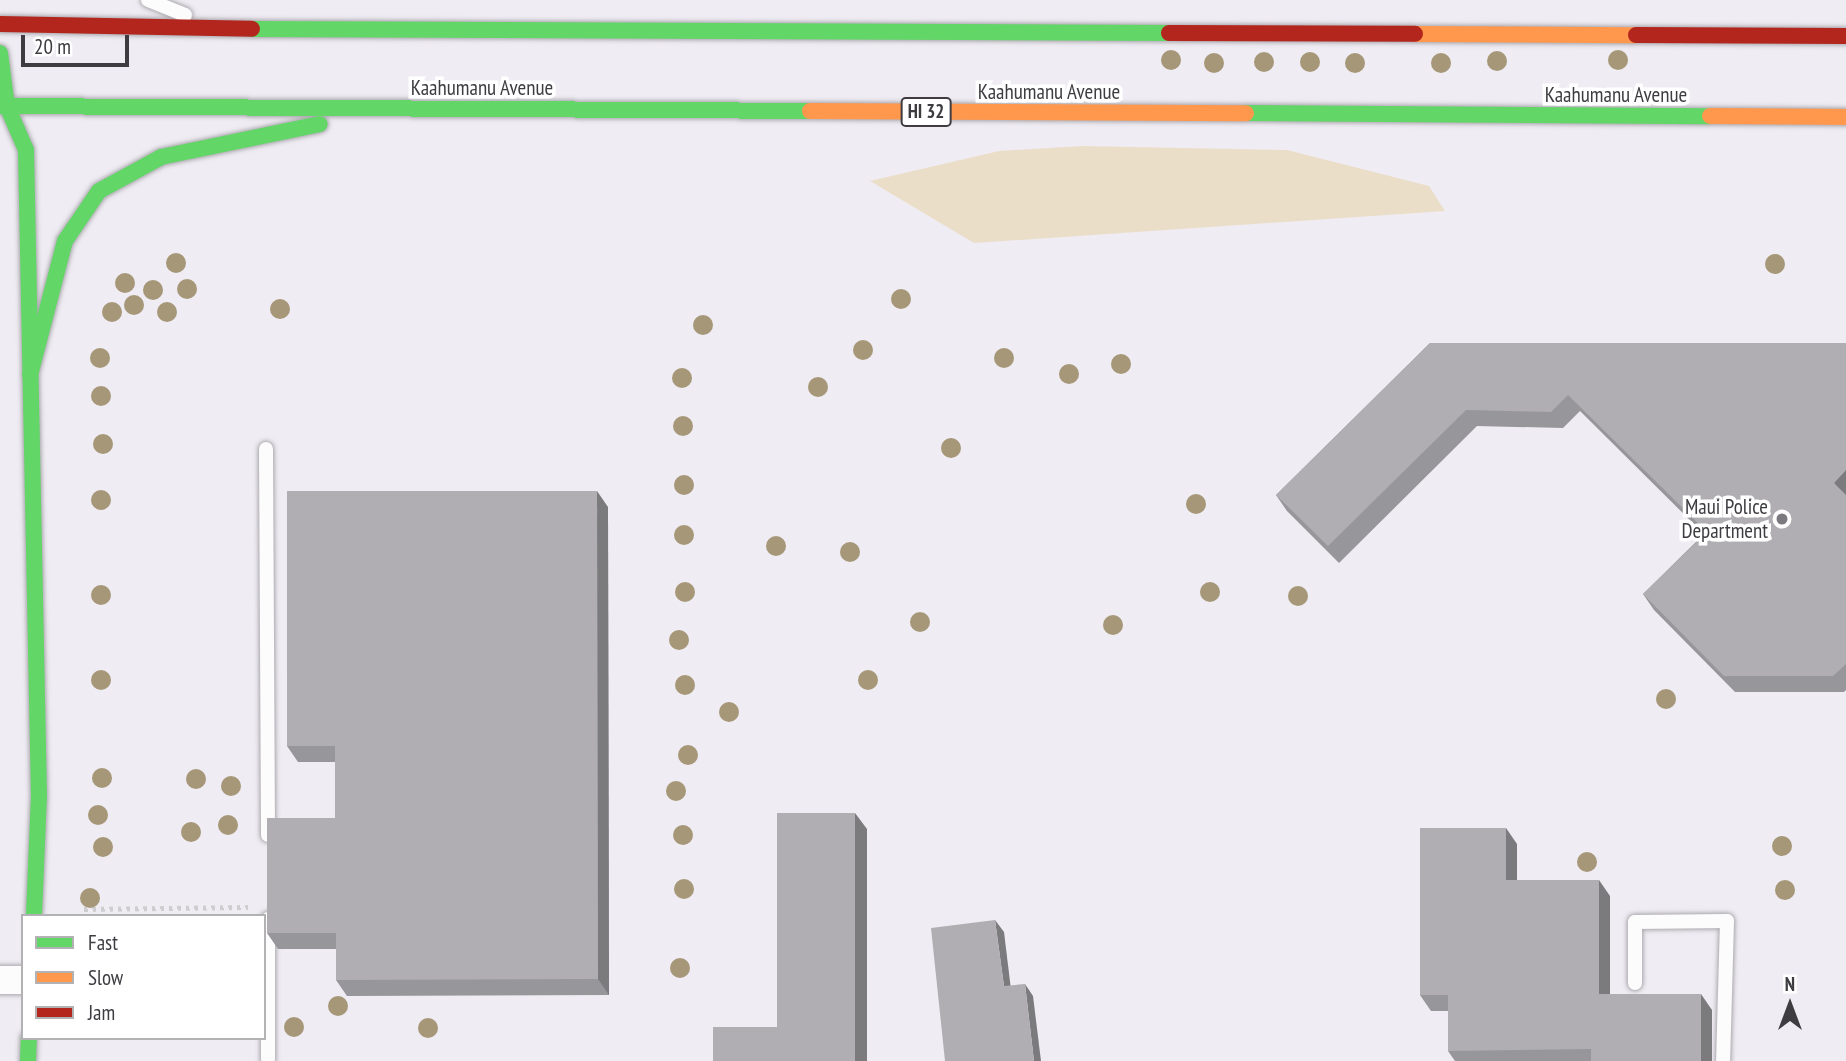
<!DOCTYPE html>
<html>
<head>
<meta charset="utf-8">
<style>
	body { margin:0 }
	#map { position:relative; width:1846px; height:1061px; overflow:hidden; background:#efecf3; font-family:"PT Sans Narrow",sans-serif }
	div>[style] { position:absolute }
	.green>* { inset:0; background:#ebdec9 }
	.path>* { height:4.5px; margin-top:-2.25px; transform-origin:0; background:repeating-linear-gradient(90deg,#cecdcf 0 3.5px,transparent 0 8.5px) }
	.roads { filter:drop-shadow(0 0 2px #acaaaf) drop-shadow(0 0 2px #acaaaf) }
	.lane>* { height:14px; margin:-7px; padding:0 7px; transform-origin:7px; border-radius:7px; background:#fdfcfd }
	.street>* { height:28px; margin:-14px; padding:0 14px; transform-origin:14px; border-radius:14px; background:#fdfcfd }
	.fast>* { height:16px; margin:-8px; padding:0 8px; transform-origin:8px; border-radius:8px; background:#63d668 }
	.slow>* { height:16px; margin:-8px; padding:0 8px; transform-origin:8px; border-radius:8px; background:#ff974d }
	.jam>* { height:16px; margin:-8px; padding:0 8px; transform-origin:8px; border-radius:8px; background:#b3261e }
	.trees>* { width:20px; height:20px; margin:-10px; border-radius:50%; background:#a59777 }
	.wall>* { inset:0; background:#97969a }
	.shaded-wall>* { inset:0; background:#7b7a7d }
	.building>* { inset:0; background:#b0aeb3 }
	.dots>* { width:19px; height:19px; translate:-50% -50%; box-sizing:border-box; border:4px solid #fff; border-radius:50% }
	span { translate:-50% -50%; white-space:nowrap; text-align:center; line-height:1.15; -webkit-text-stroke:7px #fff; paint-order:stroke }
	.shield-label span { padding:2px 5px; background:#fff; border:2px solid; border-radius:5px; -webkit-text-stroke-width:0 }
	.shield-label { font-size:19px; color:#3e3c41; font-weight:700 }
	.street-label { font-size:21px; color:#3e3c41 }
	.poi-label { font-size:21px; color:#3e3c41 }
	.right { translate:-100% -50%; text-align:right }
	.legend { position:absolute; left:21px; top:914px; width:245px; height:126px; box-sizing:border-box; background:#fff; border:2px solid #b2b1b3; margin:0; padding:9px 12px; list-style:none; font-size:21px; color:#3e3c41 }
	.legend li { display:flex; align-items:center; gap:14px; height:35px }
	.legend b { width:35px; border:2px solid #b2b1b3 }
	.north { position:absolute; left:1755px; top:970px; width:70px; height:70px; -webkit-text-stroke:5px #fff; paint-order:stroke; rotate:0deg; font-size:19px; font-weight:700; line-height:28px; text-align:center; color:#3e3c41 }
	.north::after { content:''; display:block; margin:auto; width:24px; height:32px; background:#3e3c41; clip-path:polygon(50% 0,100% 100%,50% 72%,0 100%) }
	.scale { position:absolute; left:21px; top:35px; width:108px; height:32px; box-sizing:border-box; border:4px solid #3e3c41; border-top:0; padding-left:9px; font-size:21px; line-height:24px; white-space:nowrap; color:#3e3c41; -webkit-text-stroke:5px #fff; paint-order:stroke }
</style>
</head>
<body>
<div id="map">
	<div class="green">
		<i style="clip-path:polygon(1082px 146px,1287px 150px,1429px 186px,1445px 211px,974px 243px,870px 181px,999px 151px)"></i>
	</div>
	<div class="path">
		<i style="left:84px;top:909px;width:164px;rotate:-0.7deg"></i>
	</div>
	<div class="roads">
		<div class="lane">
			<i style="left:148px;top:0;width:40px;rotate:22deg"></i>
			<i style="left:266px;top:449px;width:386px;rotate:89.7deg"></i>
			<i style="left:264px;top:980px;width:4px"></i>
			<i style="left:268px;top:980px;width:79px;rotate:90deg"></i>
			<i style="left:268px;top:980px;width:61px;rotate:-90deg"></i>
			<i style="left:1635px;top:983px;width:61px;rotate:-90deg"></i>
			<i style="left:1635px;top:922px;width:92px;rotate:-0.6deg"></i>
			<i style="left:1727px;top:921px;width:140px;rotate:91.6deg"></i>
		</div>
		<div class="street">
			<i style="left:0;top:980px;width:23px"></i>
		</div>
		<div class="fast">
			<i style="left:252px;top:29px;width:917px;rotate:0.25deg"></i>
			<i style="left:0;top:53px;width:53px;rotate:82.5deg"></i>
			<i style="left:7px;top:106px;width:48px;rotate:66.6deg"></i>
			<i style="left:26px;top:150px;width:645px;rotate:88.85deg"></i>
			<i style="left:39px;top:795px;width:121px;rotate:92.4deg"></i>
			<i style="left:0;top:106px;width:810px;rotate:0.35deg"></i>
			<i style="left:1246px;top:113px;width:464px;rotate:0.4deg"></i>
			<i style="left:30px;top:375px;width:138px;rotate:-75.4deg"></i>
			<i style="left:65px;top:241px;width:60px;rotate:-55.8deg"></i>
			<i style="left:99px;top:191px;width:71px;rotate:-28.7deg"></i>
			<i style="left:161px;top:157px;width:162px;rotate:-11.7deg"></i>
			<i style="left:28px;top:1061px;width:23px;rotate:-88deg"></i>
		</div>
		<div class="slow">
			<i style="left:1415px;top:34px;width:221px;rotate:0.3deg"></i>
			<i style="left:810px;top:111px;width:436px;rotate:0.3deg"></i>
			<i style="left:1710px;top:116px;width:136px;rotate:0.4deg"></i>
		</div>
		<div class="jam">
			<i style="left:0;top:24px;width:252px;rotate:1.1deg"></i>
			<i style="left:1169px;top:33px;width:246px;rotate:0.2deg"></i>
			<i style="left:1636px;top:35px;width:210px;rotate:0.3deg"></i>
		</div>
	</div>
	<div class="trees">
		<i style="left:1171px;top:60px"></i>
		<i style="left:1618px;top:60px"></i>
		<i style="left:1497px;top:61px"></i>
		<i style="left:1264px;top:62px"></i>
		<i style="left:1310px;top:62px"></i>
		<i style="left:1214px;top:63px"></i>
		<i style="left:1355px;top:63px"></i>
		<i style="left:1441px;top:63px"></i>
		<i style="left:176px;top:263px"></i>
		<i style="left:1775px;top:264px"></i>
		<i style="left:125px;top:283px"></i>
		<i style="left:187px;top:289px"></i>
		<i style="left:153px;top:290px"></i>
		<i style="left:901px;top:299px"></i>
		<i style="left:134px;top:305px"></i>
		<i style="left:280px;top:309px"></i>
		<i style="left:112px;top:312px"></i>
		<i style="left:167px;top:312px"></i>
		<i style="left:703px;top:325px"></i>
		<i style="left:863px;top:350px"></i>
		<i style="left:100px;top:358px"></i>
		<i style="left:1004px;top:358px"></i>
		<i style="left:1121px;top:364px"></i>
		<i style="left:1069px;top:374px"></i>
		<i style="left:682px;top:378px"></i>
		<i style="left:818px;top:387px"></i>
		<i style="left:101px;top:396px"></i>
		<i style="left:683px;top:426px"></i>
		<i style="left:103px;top:444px"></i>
		<i style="left:951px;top:448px"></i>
		<i style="left:684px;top:485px"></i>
		<i style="left:101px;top:500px"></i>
		<i style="left:1196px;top:504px"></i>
		<i style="left:684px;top:535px"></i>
		<i style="left:776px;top:546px"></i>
		<i style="left:850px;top:552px"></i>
		<i style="left:685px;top:592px"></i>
		<i style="left:1210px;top:592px"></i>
		<i style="left:101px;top:595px"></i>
		<i style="left:1298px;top:596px"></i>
		<i style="left:920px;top:622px"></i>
		<i style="left:1113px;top:625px"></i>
		<i style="left:679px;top:640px"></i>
		<i style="left:101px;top:680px"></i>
		<i style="left:868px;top:680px"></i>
		<i style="left:685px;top:685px"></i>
		<i style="left:1666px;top:699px"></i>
		<i style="left:729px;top:712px"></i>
		<i style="left:688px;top:755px"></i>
		<i style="left:102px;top:778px"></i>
		<i style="left:196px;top:779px"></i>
		<i style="left:231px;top:786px"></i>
		<i style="left:676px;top:791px"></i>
		<i style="left:98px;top:815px"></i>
		<i style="left:228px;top:825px"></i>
		<i style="left:191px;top:832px"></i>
		<i style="left:683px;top:835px"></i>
		<i style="left:1782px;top:846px"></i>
		<i style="left:103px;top:847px"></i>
		<i style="left:1587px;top:862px"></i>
		<i style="left:684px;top:889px"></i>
		<i style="left:1785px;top:890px"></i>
		<i style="left:90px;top:898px"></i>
		<i style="left:680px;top:968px"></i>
		<i style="left:338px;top:1006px"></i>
		<i style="left:294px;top:1027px"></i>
		<i style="left:428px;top:1028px"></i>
	</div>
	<div class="wall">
		<i style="clip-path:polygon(1430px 343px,1846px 343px,1846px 690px,1844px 692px,1735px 692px,1654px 610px,1643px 594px,1704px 534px,1580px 411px,1563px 428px,1477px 426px,1339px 563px,1287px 511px,1276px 495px)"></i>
		<i style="clip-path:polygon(608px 507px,609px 995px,347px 996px,336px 980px,336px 949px,278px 949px,267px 933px,335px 818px,335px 762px,298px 762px,287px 746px)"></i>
		<i style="clip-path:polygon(1517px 844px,1517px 880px,1610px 896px,1610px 994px,1712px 1010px,1712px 1061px,1455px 1061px,1448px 1051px,1448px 1011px,1431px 1011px,1420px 995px)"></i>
	</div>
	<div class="shaded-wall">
		<i style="clip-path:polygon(1846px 470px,1846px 498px,1834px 483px)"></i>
		<i style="clip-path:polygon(597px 491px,608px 507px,609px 995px,598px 979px)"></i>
		<i style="clip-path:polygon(855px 813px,867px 829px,867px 1061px,855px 1061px)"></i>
		<i style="clip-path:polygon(1506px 828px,1517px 844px,1517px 896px,1506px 880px)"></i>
		<i style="clip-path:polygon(1599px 880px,1610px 896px,1610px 1010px,1599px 994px)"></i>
		<i style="clip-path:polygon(995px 920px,1004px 932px,1012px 998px,1004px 986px)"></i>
		<i style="clip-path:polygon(1025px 984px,1033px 996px,1041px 1061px,1034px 1061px)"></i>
		<i style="clip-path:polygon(1701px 994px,1712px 1010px,1712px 1061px,1701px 1061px)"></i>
	</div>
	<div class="building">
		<i style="clip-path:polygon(1430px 343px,1846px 343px,1846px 470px,1834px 483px,1846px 495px,1846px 664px,1833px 676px,1724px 676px,1643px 594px,1707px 532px,1568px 395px,1551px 412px,1466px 410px,1328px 546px,1276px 495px)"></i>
		<i style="clip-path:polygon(287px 491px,597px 491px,598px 979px,336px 980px,336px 933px,267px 933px,267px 818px,335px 818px,335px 746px,287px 746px)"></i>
		<i style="clip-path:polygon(777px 813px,855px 813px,855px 1061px,713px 1061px,713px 1027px,777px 1027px)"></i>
		<i style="clip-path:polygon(1420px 828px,1506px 828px,1506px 880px,1599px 880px,1599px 994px,1701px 994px,1701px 1061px,1591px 1061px,1591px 1049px,1448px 1051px,1448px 995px,1420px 995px)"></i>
		<i style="clip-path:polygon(995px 920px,1004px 986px,1025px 984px,1034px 1061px,945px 1061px,931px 928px)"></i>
	</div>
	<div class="dots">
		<i style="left:1782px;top:519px;background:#7c7a7f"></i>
	</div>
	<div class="shield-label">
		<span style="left:926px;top:112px">HI 32</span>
	</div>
	<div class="street-label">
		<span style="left:482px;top:88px">Kaahumanu Avenue</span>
		<span style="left:1049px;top:92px">Kaahumanu Avenue</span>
		<span style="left:1616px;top:95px">Kaahumanu Avenue</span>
	</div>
	<div class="poi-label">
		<span class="right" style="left:1768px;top:519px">Maui Police<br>Department</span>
	</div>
	<ul class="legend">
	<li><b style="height:9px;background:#63d668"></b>Fast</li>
	<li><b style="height:9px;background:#ff974d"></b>Slow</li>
	<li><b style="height:9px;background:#b3261e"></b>Jam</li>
	</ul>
	<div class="north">N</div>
	<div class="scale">20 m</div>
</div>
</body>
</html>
